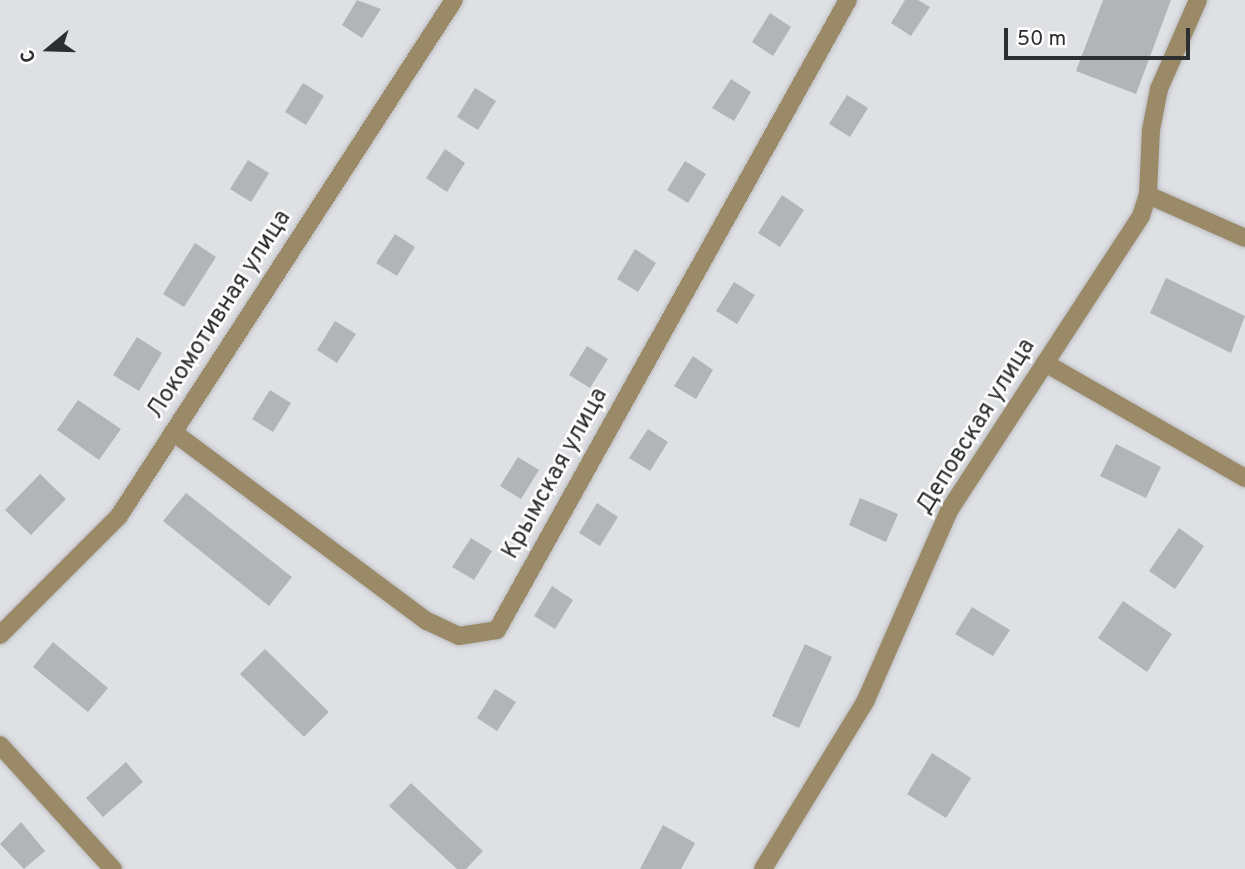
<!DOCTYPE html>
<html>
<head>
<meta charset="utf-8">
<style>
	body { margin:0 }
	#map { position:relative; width:1245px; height:869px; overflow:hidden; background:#dfe0e4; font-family:Overpass,sans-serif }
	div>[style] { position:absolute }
	.building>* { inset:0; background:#b3b4b7 }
	.roads { filter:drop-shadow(0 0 2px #bbbcc0) drop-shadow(0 0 2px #bbbcc0) }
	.minor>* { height:18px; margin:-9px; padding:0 9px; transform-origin:9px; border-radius:9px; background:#9a8a68 }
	span { translate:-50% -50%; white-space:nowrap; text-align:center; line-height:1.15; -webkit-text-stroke:5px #fff; paint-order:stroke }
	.street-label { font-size:24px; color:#2d2e2f }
	.north { position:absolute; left:14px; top:14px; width:70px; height:70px; -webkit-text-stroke:5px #fff; paint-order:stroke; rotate:251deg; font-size:19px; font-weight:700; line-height:28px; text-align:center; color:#2d2e2f }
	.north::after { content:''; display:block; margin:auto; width:24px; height:32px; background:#2d2e2f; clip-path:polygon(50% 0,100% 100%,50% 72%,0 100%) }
	.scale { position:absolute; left:1004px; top:28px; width:186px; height:32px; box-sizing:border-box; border:4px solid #2d2e2f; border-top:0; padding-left:9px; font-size:21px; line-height:24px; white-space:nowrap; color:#2d2e2f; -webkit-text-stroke:5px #fff; paint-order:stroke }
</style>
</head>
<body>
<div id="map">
	<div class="building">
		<i style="clip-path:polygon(357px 0,381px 9px,362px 38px,342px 25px)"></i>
		<i style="clip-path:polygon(905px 0,918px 0,930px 7px,911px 36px,891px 23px)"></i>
		<i style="clip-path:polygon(1103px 0,1171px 0,1136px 94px,1076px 71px)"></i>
		<i style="clip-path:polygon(770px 13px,791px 27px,773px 56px,752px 42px)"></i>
		<i style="clip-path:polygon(731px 79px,751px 92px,734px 121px,712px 108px)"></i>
		<i style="clip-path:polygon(303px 83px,324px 96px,306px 125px,285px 112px)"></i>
		<i style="clip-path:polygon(475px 88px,496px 101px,478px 130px,457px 117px)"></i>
		<i style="clip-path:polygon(847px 95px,868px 108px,850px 137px,829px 124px)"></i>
		<i style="clip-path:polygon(445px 149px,465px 163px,447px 192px,426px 178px)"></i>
		<i style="clip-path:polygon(248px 160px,269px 173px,251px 202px,230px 189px)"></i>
		<i style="clip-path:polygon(685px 161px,706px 174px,688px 203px,667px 190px)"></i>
		<i style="clip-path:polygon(782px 195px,804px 210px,780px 247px,758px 233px)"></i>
		<i style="clip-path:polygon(395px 234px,415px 247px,397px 276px,376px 263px)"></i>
		<i style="clip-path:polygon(195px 243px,216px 257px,184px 307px,163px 294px)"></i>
		<i style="clip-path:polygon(635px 249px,656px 263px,638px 292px,617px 279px)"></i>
		<i style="clip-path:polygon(1166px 278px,1245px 316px,1231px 353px,1150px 313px)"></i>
		<i style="clip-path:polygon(734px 282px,755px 295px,737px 324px,716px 311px)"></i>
		<i style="clip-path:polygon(335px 321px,356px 334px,337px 363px,317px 350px)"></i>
		<i style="clip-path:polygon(137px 337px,162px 353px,139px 391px,113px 375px)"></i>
		<i style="clip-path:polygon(587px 346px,608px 359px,590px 388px,569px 375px)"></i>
		<i style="clip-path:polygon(693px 356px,713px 370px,696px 399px,674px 386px)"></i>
		<i style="clip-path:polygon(270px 390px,291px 403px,273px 432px,252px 419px)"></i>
		<i style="clip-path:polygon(78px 400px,121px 429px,99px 460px,57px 430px)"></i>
		<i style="clip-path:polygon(648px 429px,668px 442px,650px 471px,629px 458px)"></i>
		<i style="clip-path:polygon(1116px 444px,1161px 467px,1146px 498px,1100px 476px)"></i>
		<i style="clip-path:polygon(518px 457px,539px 470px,521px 499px,500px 486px)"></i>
		<i style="clip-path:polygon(40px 474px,66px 499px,31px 535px,5px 510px)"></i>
		<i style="clip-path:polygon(186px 493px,292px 577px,269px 606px,163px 521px)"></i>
		<i style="clip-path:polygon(860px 498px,898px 514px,886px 542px,849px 525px)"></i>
		<i style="clip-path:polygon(597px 503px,618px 517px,600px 546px,579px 533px)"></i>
		<i style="clip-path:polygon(1179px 528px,1204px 546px,1175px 589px,1149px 571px)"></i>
		<i style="clip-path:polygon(471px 538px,492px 551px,474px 580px,452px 567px)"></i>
		<i style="clip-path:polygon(552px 586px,573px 600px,555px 629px,534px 616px)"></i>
		<i style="clip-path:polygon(1123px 601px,1172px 634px,1147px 672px,1098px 638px)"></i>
		<i style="clip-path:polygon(972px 607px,1010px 630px,993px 656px,955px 634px)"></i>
		<i style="clip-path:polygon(53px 642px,108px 688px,88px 712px,33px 667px)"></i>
		<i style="clip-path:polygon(805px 644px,832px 657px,799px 728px,772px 716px)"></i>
		<i style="clip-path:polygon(265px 649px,329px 712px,304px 737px,240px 674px)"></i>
		<i style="clip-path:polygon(495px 689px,516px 702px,497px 731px,477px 718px)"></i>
		<i style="clip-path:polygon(932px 753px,971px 778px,946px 818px,907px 794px)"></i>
		<i style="clip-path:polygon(126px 762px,143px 782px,103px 817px,86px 798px)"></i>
		<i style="clip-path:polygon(411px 783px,483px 851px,466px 869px,457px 869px,389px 806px)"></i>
		<i style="clip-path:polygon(21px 822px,45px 851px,24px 869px,0 844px)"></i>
		<i style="clip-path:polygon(663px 825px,695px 843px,681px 869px,640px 869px)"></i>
	</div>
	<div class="roads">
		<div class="minor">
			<i style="left:1148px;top:195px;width:106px;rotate:23.9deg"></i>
			<i style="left:1045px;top:363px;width:231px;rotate:29.9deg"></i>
			<i style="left:173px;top:432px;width:317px;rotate:36.7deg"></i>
			<i style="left:427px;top:621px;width:35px;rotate:25deg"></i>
			<i style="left:459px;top:636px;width:38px;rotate:-9deg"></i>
			<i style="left:497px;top:630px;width:721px;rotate:-60.88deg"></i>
			<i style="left:0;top:635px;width:168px;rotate:-45deg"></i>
			<i style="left:119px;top:516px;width:615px;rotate:-57.01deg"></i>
			<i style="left:0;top:745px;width:168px;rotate:47.7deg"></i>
			<i style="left:763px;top:869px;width:198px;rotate:-58.6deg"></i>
			<i style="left:866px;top:700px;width:209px;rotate:-66.3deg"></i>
			<i style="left:950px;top:509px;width:350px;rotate:-56.9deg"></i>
			<i style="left:1141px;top:216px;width:22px;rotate:-72deg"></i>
			<i style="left:1148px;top:195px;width:65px;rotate:-87.4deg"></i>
			<i style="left:1151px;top:130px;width:42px;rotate:-79deg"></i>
			<i style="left:1159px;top:89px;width:97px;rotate:-66.3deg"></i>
		</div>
	</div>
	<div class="street-label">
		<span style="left:220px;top:315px;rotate:-57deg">Локомотивная улица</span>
		<span style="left:977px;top:427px;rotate:-58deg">Деповская улица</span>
		<span style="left:556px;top:474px;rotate:-61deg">Крымская улица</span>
	</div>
	<div class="north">С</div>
	<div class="scale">50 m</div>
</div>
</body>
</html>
